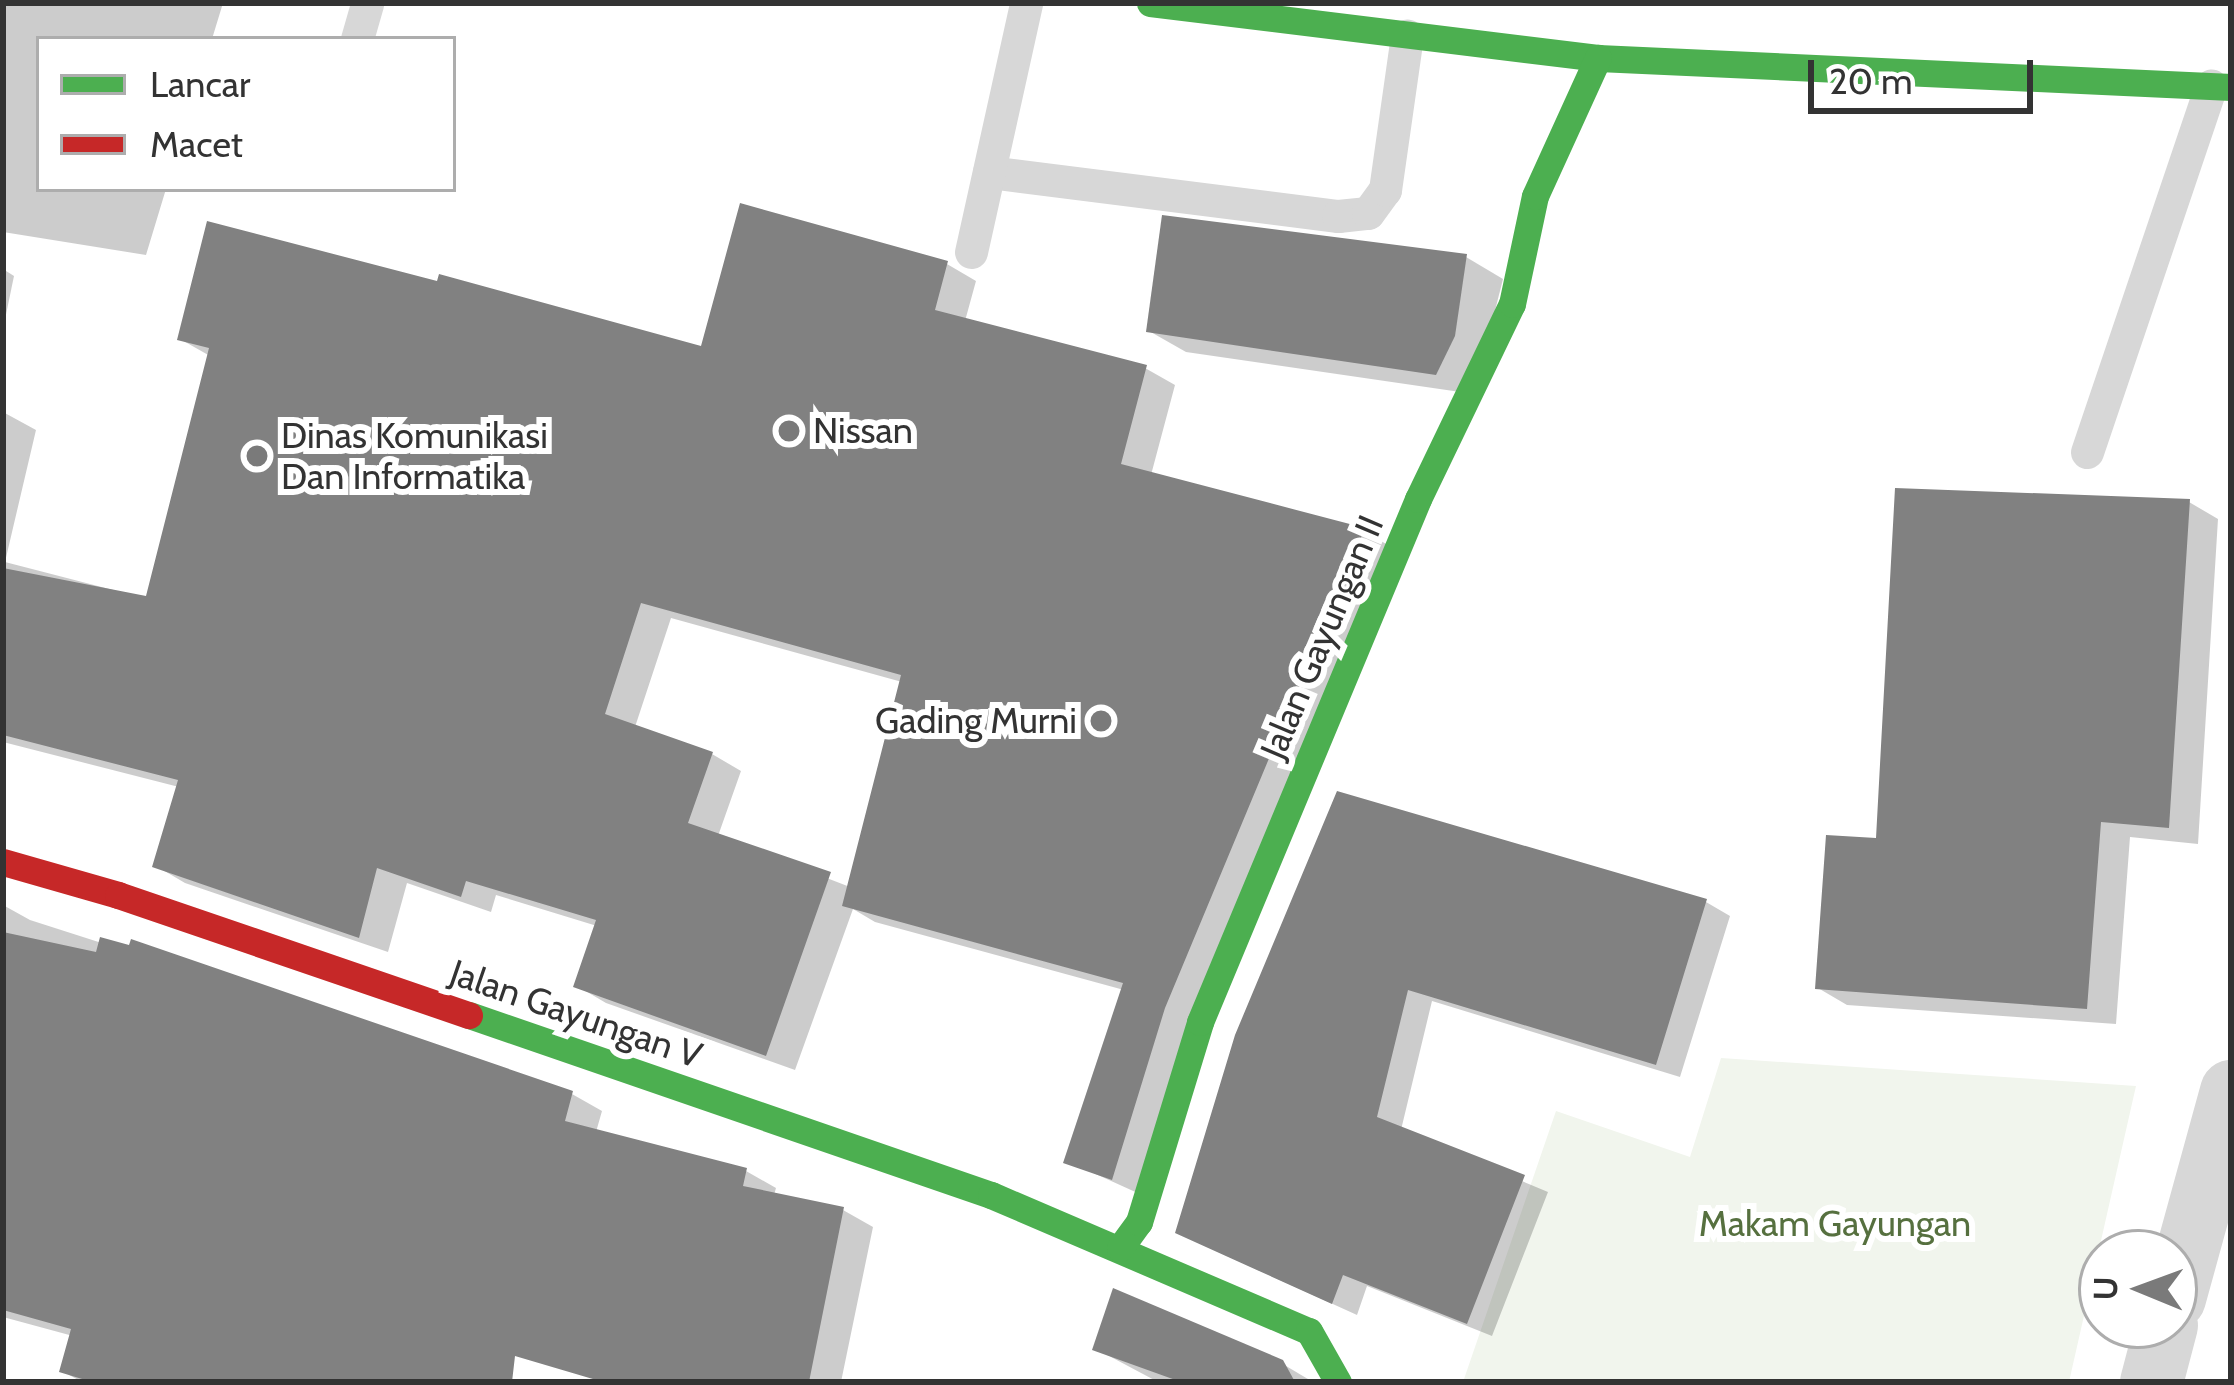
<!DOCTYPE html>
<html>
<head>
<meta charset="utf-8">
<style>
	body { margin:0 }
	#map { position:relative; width:2234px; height:1385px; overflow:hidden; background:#fff; font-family:Cabin,sans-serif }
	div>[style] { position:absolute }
	.green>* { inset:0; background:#f1f5ed }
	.shadow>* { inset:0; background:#0003 }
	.building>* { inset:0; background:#818181 }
	.lane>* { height:33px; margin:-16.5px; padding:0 16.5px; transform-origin:16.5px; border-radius:16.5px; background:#d7d7d7 }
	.street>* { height:63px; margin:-31.5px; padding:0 31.5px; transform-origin:31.5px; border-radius:31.5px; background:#d7d7d7 }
	.fast>* { height:27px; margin:-13.5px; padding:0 13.5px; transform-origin:13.5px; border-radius:13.5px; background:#4caf50 }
	.jam>* { height:27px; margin:-13.5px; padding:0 13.5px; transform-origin:13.5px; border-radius:13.5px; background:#c62828 }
	.dots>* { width:33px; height:33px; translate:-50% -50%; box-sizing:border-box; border:6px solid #fff; border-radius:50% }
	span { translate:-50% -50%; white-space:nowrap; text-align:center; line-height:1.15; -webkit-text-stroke:12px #fff; paint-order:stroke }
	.poi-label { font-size:36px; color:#333 }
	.left { translate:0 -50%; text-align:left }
	.right { translate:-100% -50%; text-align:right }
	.street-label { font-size:36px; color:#333 }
	.park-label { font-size:36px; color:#56703f }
	.frame { position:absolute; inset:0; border:6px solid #333; pointer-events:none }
	.legend { position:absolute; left:36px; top:36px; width:420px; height:156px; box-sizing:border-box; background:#fff; border:3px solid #adadad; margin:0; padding:15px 21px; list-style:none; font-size:36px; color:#333 }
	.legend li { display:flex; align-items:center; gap:24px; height:60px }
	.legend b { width:60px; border:3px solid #adadad }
	.north { position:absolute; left:2078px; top:1229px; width:120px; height:120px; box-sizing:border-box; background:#fff; border:3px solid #adadad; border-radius:50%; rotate:271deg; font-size:33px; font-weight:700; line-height:48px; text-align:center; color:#333 }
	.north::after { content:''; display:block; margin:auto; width:42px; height:54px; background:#7a7a7a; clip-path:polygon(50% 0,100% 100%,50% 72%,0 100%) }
	.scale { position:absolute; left:1808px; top:60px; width:225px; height:54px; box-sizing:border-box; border:6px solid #333; border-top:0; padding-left:15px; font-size:36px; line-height:42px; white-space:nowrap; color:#333; -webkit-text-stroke:9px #fff; paint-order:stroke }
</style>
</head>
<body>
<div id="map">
	<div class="green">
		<i style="clip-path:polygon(1721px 1058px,2136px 1086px,2069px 1382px,1463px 1382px,1556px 1111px,1690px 1157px)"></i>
	</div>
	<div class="shadow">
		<i style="clip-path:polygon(3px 3px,223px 3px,212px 39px,39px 39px,39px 189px,166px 189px,146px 255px,3px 232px)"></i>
		<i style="clip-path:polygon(1466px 257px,1503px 279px,1474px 394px,1186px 352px,1149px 331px)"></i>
		<i style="clip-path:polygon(evenodd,947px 264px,976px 281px,965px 321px,1145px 368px,1175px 385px,1151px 475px,1364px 531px,1393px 548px,1142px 1195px,1067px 1161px,1124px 990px,875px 922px,853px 909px,795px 1070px,606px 1003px,577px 986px,597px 926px,496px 895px,491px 912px,407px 883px,388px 952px,185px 883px,156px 866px,179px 787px,3px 742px,3px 412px,36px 430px,5px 562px,148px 599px,210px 356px,180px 339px,703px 350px,947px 264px,671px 618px,902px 682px,850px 887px,718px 836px,741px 771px,712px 754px,635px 727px,671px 618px)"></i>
		<i style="clip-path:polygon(3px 269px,14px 276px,3px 329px)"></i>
		<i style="clip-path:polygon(2189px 502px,2218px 519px,2198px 844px,2130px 837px,2116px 1024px,1847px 1005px,1818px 988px,1879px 842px)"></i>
		<i style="clip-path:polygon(1339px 794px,1706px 902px,1730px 916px,1680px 1077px,1432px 1001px,1401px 1130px,1548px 1192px,1492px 1336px,1367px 1286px,1357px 1315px,1203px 1245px)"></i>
		<i style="clip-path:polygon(3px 905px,30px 920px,572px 1094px,602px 1111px,596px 1132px,746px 1171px,776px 1188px,774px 1195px,843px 1210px,873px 1227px,841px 1382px,601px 1382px,603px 1371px,510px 1344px,503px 1382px,82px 1382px,62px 1371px,73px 1336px,3px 1317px)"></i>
		<i style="clip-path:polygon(1096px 1349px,1281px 1363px,1313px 1382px,1158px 1382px)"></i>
	</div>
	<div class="building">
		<i style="clip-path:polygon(740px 203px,948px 261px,935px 310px,1147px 365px,1121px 464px,1365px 528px,1165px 1008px,1112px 1180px,1063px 1163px,1123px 983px,842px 906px,901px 675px,641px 603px,605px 714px,713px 752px,688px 823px,831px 872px,766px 1056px,573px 987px,596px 920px,466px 881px,461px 897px,377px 868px,359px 938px,152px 867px,178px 780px,3px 735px,3px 568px,146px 596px,209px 348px,177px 340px,207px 221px,437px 281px,439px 274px,701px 346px)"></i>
		<i style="clip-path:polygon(1162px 215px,1467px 254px,1455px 336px,1436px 375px,1146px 332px)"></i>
		<i style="clip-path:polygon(1895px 488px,2190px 499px,2169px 828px,2101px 822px,2087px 1009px,1815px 989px,1826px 835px,1876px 838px)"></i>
		<i style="clip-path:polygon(1337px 791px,1707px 899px,1656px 1065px,1408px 990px,1377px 1117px,1525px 1175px,1467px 1324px,1343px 1275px,1332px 1304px,1175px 1233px,1235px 1035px)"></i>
		<i style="clip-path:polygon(3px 932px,96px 952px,100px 937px,129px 945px,131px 939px,573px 1091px,565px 1121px,747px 1168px,743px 1186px,844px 1207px,809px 1382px,603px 1382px,515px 1356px,512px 1382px,92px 1382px,59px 1372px,71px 1329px,3px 1310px)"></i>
		<i style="clip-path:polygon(1113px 1288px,1283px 1360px,1295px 1382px,1181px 1382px,1092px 1350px)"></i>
	</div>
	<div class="lane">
		<i style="left:357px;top:39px;width:37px;rotate:-74deg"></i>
		<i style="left:989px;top:172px;width:352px;rotate:7.2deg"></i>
		<i style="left:1338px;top:216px;width:30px;rotate:-6deg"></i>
		<i style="left:1368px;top:213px;width:29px;rotate:-54deg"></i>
		<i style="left:1385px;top:190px;width:156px;rotate:-81.9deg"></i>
		<i style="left:971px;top:252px;width:255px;rotate:-77.5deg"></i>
		<i style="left:2087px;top:452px;width:387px;rotate:-71.3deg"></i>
	</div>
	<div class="street">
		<i style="left:2174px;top:1298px;width:215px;rotate:-74.6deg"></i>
		<i style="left:2151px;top:1382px;width:59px;rotate:-75.3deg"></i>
	</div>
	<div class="fast">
		<i style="left:1150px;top:3px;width:451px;rotate:7deg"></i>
		<i style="left:1598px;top:58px;width:634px;rotate:2.62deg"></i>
		<i style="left:469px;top:1015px;width:552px;rotate:19.03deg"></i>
		<i style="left:991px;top:1195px;width:346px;rotate:23.2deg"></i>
		<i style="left:1309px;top:1331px;width:59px;rotate:60.4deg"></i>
		<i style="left:1120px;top:1248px;width:32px;rotate:-54deg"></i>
		<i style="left:1139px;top:1222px;width:209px;rotate:-73deg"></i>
		<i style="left:1200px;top:1022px;width:567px;rotate:-67.37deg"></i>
		<i style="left:1418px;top:499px;width:216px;rotate:-64.3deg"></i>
		<i style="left:1512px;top:304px;width:110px;rotate:-78deg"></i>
		<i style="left:1535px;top:196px;width:152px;rotate:-65.5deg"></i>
	</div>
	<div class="jam">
		<i style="left:3px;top:862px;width:120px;rotate:16deg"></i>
		<i style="left:118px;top:895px;width:371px;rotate:18.9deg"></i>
	</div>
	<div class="dots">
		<i style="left:789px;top:431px;background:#7a7a7a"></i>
		<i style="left:257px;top:456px;background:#7a7a7a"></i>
		<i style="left:1101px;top:721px;background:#7a7a7a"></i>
	</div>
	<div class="poi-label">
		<span class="left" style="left:813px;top:431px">Nissan</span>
		<span class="left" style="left:281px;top:456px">Dinas Komunikasi<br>Dan Informatika</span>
		<span class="right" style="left:1077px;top:721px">Gading Murni</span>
	</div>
	<div class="street-label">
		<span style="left:1322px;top:637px;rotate:-67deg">Jalan Gayungan II</span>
		<span style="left:576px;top:1014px;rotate:19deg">Jalan Gayungan V</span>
	</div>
	<div class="park-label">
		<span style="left:1835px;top:1224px">Makam Gayungan</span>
	</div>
	<div class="frame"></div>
	<ul class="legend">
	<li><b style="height:15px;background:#4caf50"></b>Lancar</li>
	<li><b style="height:15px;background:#c62828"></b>Macet</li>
	</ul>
	<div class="north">U</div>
	<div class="scale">20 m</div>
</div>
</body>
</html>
